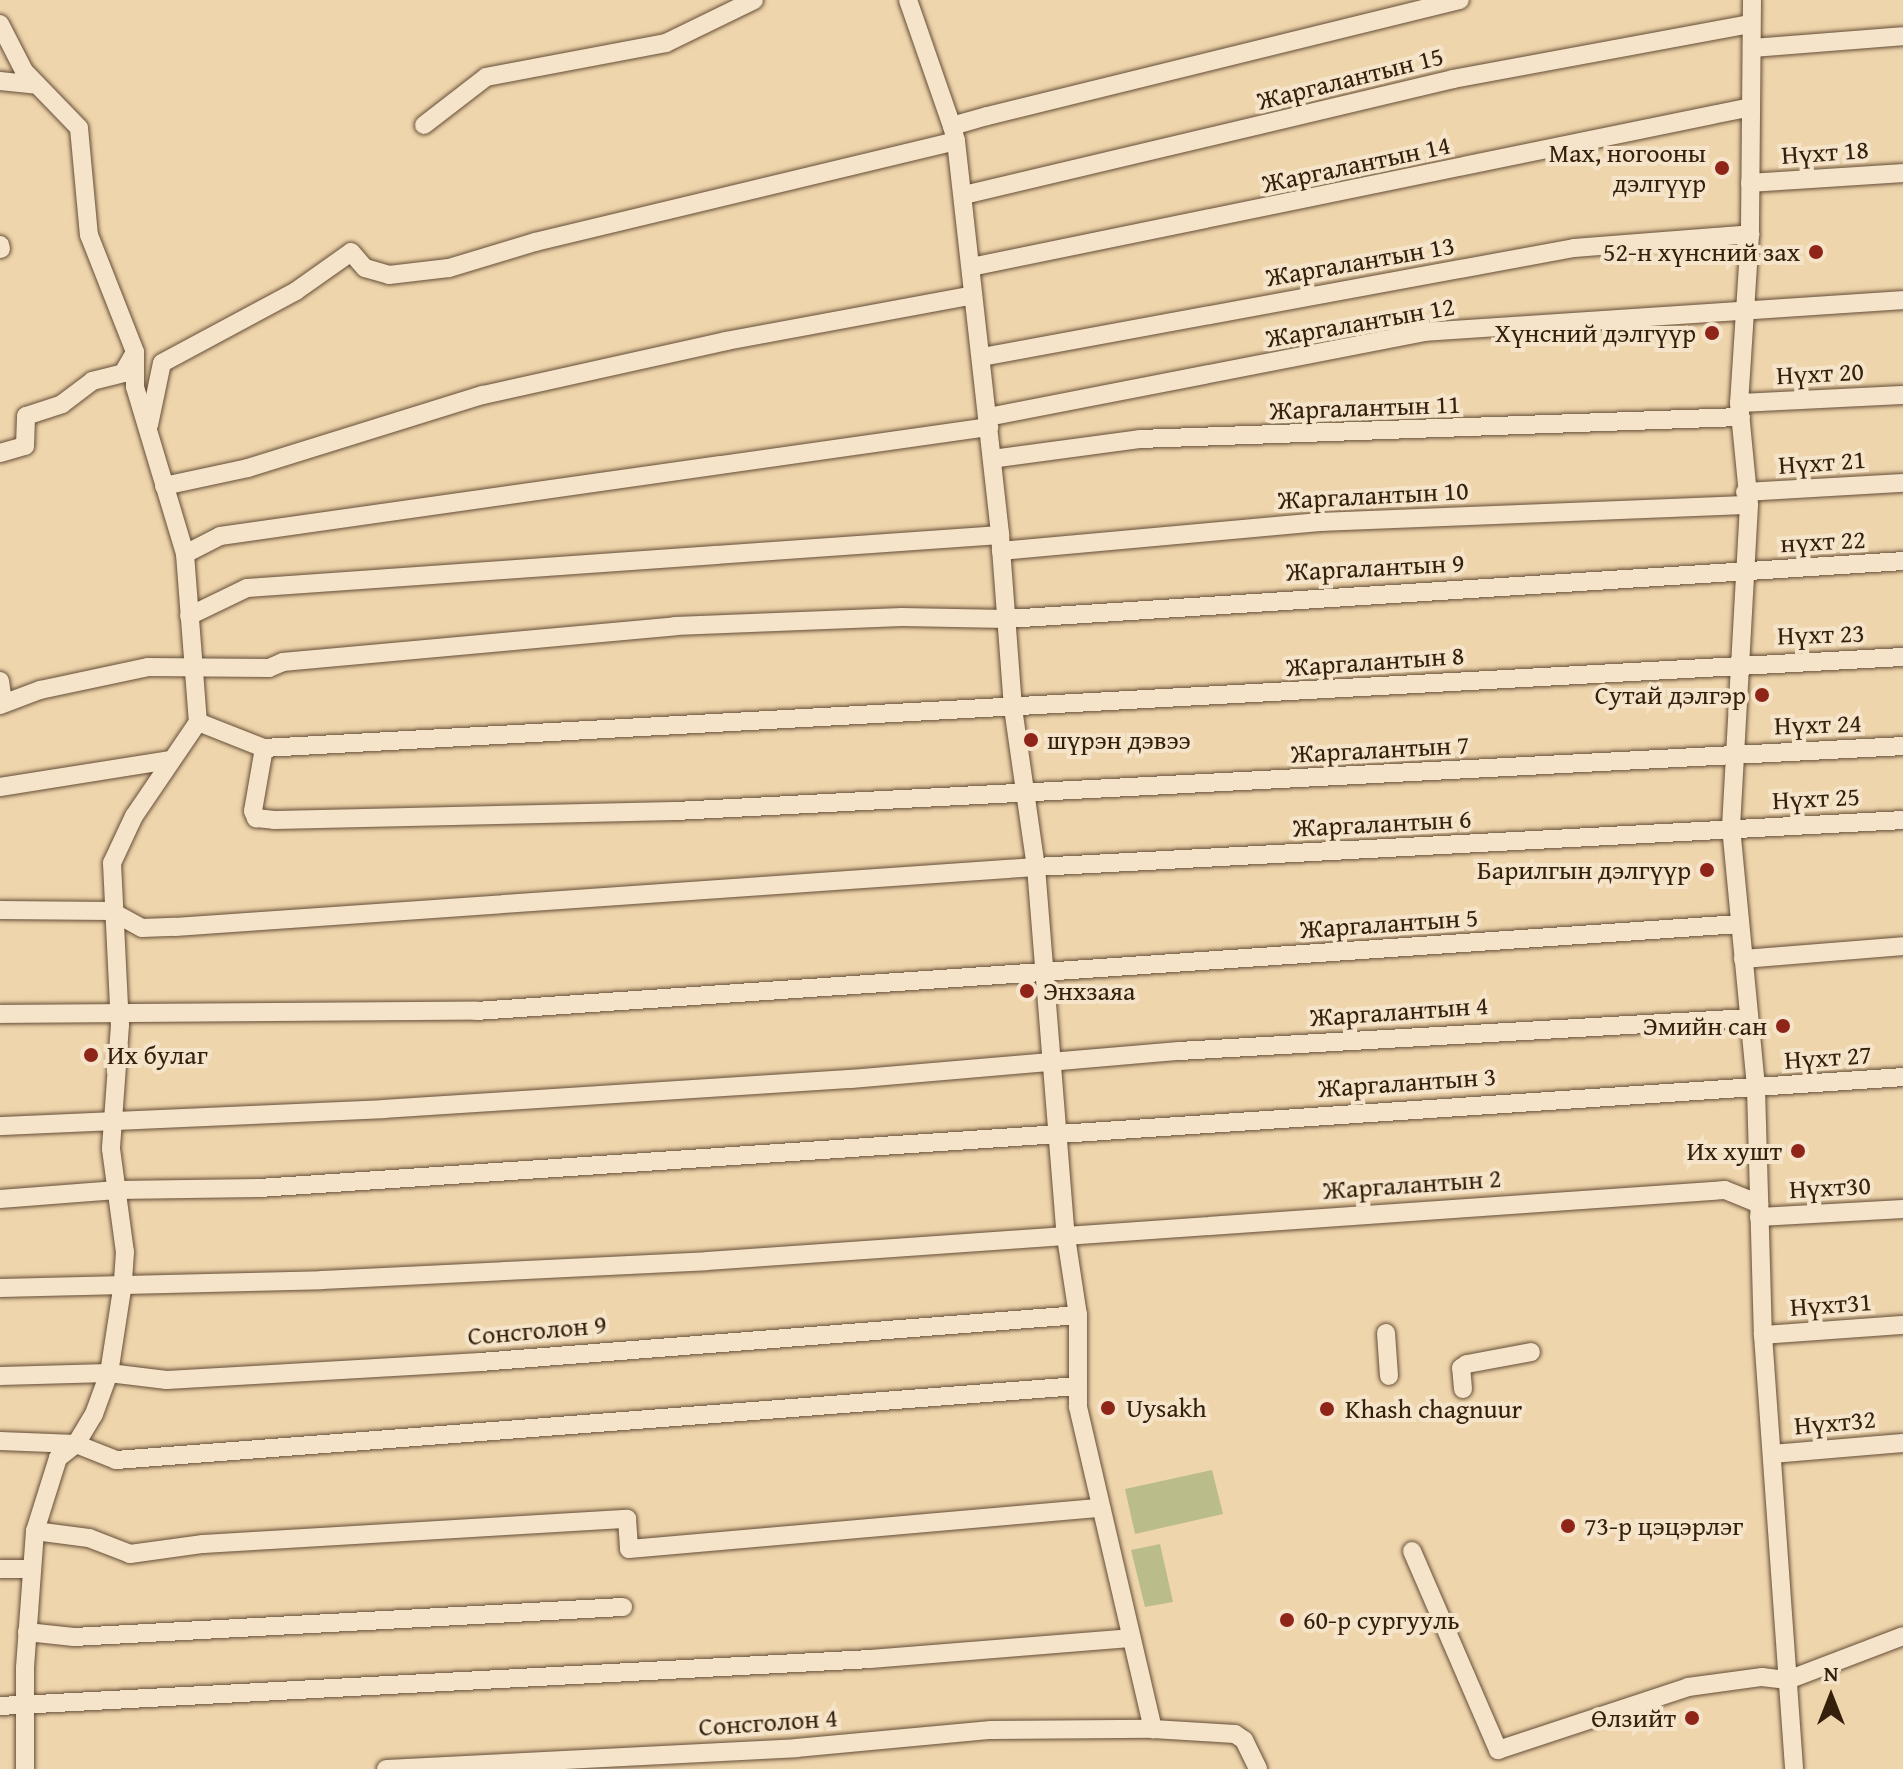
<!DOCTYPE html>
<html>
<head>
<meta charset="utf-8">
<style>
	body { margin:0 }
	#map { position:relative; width:1903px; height:1769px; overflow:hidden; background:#efd5ac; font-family:"Gentium Book Plus",serif }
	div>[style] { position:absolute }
	.green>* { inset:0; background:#babd89 }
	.roads { filter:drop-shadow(0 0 2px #644d36) drop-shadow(0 0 2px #644d36) }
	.minor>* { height:18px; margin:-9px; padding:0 9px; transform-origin:9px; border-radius:9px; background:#f5e4c9 }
	.dots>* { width:22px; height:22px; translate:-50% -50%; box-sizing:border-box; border:4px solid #f5e4c9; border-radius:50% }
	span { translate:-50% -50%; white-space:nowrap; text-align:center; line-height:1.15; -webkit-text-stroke:8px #f5e4c9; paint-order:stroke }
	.street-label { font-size:26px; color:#35200e }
	.poi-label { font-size:26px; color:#35200e }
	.right { translate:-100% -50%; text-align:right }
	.left { translate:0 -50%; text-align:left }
	.north { position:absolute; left:1791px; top:1657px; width:80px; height:80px; -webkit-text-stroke:6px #f5e4c9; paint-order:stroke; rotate:0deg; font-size:22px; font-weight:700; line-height:32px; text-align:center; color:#35200e }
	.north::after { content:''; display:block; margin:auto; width:28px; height:36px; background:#35200e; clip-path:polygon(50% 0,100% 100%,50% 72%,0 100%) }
</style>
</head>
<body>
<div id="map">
	<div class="green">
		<i style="clip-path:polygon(1212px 1470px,1223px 1514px,1135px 1534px,1125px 1489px)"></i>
		<i style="clip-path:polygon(1160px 1544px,1173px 1602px,1145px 1607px,1131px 1550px)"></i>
	</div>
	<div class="roads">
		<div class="minor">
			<i style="left:908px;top:0;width:133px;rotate:70.8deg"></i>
			<i style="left:1752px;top:0;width:234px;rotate:90.5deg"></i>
			<i style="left:1750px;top:234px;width:169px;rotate:93.7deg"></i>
			<i style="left:1739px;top:403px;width:102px;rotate:84.4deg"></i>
			<i style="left:1749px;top:505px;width:323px;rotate:93.2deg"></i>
			<i style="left:1731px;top:827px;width:262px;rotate:84.5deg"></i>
			<i style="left:1756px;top:1088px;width:247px;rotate:88.4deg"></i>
			<i style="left:1763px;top:1335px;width:435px;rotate:85.9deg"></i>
			<i style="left:0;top:24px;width:53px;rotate:62.9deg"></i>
			<i style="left:24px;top:71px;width:79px;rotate:46deg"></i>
			<i style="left:79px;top:128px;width:107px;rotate:84.7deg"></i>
			<i style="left:89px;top:235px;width:126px;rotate:68.5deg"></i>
			<i style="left:135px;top:352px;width:35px;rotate:90deg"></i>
			<i style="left:135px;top:387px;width:174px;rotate:73.3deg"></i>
			<i style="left:185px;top:554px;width:169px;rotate:85.6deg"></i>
			<i style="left:198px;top:722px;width:114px;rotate:124.2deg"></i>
			<i style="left:134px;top:816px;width:52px;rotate:115.1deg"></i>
			<i style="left:112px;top:863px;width:162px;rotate:87.2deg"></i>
			<i style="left:120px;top:1025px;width:124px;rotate:94.2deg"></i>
			<i style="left:111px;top:1149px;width:104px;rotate:82.3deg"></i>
			<i style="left:125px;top:1252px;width:31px;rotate:94deg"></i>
			<i style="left:123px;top:1283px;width:91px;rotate:98.8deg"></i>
			<i style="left:109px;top:1373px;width:44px;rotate:110.1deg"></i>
			<i style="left:94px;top:1414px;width:35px;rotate:121deg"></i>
			<i style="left:76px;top:1444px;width:23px;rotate:142deg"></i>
			<i style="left:58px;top:1458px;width:77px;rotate:107.5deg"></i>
			<i style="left:35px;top:1531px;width:137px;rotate:94.2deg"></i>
			<i style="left:25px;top:1668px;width:101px;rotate:90deg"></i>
			<i style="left:1752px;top:48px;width:151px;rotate:-4.5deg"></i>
			<i style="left:0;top:81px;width:37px;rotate:6deg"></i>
			<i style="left:424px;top:125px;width:78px;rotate:-37.7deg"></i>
			<i style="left:486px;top:77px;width:183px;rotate:-10.7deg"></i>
			<i style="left:666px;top:43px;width:98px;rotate:-26deg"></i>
			<i style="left:956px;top:141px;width:396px;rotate:83.6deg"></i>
			<i style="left:1000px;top:535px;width:173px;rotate:85.7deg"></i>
			<i style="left:1013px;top:708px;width:161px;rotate:81.8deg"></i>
			<i style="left:1036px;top:867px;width:371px;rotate:85.4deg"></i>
			<i style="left:1066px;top:1237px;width:79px;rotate:81.3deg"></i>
			<i style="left:1078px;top:1315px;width:92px;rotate:90deg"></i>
			<i style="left:1078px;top:1407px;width:331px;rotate:76.9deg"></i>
			<i style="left:1153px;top:1729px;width:82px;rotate:3.5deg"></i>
			<i style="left:1235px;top:1734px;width:11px;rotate:34deg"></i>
			<i style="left:1244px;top:1740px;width:32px;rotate:64deg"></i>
			<i style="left:1750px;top:183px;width:153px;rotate:-3.7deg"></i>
			<i style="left:964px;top:195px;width:503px;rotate:-13.34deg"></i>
			<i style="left:1453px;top:79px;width:302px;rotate:-10.5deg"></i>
			<i style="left:0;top:245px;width:4px;rotate:76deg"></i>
			<i style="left:971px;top:267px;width:796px;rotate:-11.59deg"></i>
			<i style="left:982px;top:357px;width:602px;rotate:-10.43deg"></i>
			<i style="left:1574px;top:248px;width:177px;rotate:-4.5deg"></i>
			<i style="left:1739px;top:403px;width:164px;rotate:-2.8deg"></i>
			<i style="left:988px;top:417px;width:444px;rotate:-11deg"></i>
			<i style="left:1424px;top:332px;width:480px;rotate:-3.8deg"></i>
			<i style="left:149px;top:425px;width:63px;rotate:-78.2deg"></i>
			<i style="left:162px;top:363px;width:152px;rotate:-28.2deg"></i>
			<i style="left:296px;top:291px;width:67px;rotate:-35.3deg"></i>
			<i style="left:351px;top:252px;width:21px;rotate:49deg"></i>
			<i style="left:365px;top:268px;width:25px;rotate:16deg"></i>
			<i style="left:389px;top:275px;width:60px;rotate:-6.7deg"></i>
			<i style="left:449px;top:268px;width:90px;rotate:-16.8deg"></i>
			<i style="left:535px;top:242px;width:433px;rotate:-13.5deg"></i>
			<i style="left:956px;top:141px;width:16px;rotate:-105deg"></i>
			<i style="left:952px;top:126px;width:36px;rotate:-16deg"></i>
			<i style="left:987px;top:116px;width:487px;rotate:-13.8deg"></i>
			<i style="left:0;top:453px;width:26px;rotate:-16deg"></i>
			<i style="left:25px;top:446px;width:30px;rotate:-88deg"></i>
			<i style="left:26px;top:416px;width:38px;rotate:-18deg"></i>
			<i style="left:62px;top:404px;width:38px;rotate:-37deg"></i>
			<i style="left:92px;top:381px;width:32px;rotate:-14deg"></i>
			<i style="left:123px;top:373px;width:22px;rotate:-60deg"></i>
			<i style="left:992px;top:459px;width:149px;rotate:-7.7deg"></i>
			<i style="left:1140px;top:439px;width:601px;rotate:-2.1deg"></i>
			<i style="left:164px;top:486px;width:86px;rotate:-12.1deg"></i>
			<i style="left:248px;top:468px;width:246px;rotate:-17.3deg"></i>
			<i style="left:483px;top:395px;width:249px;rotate:-12.5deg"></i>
			<i style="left:726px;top:341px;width:251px;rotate:-10.5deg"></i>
			<i style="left:1745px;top:492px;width:158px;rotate:-3.3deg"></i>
			<i style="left:1001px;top:551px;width:322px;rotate:-5.2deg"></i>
			<i style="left:1322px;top:522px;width:427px;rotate:-2.3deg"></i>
			<i style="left:185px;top:554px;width:39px;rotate:-27deg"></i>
			<i style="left:220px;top:536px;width:777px;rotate:-8.07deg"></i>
			<i style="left:189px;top:616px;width:64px;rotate:-25.8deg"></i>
			<i style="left:247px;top:588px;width:755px;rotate:-4.03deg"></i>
			<i style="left:0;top:681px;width:21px;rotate:82deg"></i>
			<i style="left:0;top:705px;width:43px;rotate:-20.6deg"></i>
			<i style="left:40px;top:690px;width:110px;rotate:-12deg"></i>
			<i style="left:148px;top:667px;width:121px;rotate:0.5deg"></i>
			<i style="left:269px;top:668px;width:15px;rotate:-23deg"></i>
			<i style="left:283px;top:662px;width:394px;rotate:-5.2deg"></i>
			<i style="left:675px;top:626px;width:227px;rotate:-2.3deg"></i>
			<i style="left:902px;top:617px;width:105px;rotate:1.1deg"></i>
			<i style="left:1007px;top:619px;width:898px;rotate:-3.7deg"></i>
			<i style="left:198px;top:722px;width:71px;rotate:21.5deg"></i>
			<i style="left:264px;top:748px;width:1642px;rotate:-3.18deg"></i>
			<i style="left:264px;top:748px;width:64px;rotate:99.9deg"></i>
			<i style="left:253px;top:811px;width:8px;rotate:67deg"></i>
			<i style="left:256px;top:818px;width:18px;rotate:6deg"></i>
			<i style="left:274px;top:820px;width:402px;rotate:-1.3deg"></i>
			<i style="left:676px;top:811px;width:1229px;rotate:-3.03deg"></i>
			<i style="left:0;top:787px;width:173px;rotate:-9deg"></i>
			<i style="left:0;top:910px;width:111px;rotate:0.5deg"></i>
			<i style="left:111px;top:911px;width:35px;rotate:29deg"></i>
			<i style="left:142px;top:928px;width:33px;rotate:-2deg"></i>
			<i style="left:175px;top:927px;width:863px;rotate:-3.99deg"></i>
			<i style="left:1036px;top:867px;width:868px;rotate:-3.1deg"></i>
			<i style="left:1743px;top:959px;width:161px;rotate:-4.6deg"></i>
			<i style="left:0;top:1014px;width:476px;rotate:-0.4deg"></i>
			<i style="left:476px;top:1011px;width:1265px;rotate:-3.94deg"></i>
			<i style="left:0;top:1126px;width:384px;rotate:-2.5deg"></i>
			<i style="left:384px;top:1109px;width:468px;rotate:-3.7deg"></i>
			<i style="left:851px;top:1079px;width:329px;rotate:-4.9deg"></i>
			<i style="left:1179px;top:1051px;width:571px;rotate:-3.31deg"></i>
			<i style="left:0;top:1199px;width:117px;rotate:-4.4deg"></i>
			<i style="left:117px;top:1190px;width:142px;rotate:-0.8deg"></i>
			<i style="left:259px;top:1188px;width:1648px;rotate:-3.86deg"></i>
			<i style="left:1759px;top:1217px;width:144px;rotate:-3.2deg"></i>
			<i style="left:0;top:1288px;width:322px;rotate:-1.4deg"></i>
			<i style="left:322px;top:1280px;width:385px;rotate:-2.8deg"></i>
			<i style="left:707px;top:1261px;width:1020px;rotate:-3.99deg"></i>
			<i style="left:1725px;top:1190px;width:37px;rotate:22deg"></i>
			<i style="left:1386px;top:1333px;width:43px;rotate:86deg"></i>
			<i style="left:1763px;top:1335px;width:140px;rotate:-4.1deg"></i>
			<i style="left:0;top:1376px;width:109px;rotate:-1.6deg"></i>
			<i style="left:109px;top:1373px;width:58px;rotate:6.9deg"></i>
			<i style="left:167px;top:1380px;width:314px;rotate:-3.3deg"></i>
			<i style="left:480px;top:1362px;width:600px;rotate:-4.49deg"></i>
			<i style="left:1463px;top:1389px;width:21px;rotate:-95deg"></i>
			<i style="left:1461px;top:1368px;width:7px;rotate:-34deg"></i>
			<i style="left:1467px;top:1364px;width:65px;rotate:-10.6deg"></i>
			<i style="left:0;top:1441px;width:76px;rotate:2.3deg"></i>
			<i style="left:76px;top:1444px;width:43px;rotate:21.8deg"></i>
			<i style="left:116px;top:1460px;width:964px;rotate:-4.4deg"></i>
			<i style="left:1772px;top:1454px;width:131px;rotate:-4.8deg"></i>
			<i style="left:35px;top:1531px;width:54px;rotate:7.4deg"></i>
			<i style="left:89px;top:1538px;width:44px;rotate:21.3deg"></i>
			<i style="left:130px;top:1554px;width:74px;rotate:-7.8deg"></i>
			<i style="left:203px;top:1544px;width:425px;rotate:-3.4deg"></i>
			<i style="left:627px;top:1519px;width:30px;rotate:86deg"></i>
			<i style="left:629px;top:1549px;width:473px;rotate:-5deg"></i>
			<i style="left:1412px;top:1551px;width:217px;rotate:66.6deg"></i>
			<i style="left:1498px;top:1750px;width:200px;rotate:-18.3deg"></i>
			<i style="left:1688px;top:1687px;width:75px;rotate:-7.7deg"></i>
			<i style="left:1762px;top:1677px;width:26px;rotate:7deg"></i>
			<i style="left:1788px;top:1680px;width:123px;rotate:-20.9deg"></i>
			<i style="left:0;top:1569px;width:32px"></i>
			<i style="left:27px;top:1632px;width:47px;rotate:6.1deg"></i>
			<i style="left:74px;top:1637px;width:550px;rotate:-3.13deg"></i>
			<i style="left:0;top:1706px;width:871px;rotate:-3.09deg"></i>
			<i style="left:870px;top:1659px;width:261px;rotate:-4.6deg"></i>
			<i style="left:386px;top:1769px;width:411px;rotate:-2.9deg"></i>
			<i style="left:796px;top:1748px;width:196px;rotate:-5.3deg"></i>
			<i style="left:991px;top:1730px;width:162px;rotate:-0.4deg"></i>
		</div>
	</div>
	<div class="dots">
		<i style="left:1722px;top:168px;background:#8f2418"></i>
		<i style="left:1816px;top:252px;background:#8f2418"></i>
		<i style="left:1712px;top:333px;background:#8f2418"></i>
		<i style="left:1762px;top:695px;background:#8f2418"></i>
		<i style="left:1031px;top:740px;background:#8f2418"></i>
		<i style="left:1707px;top:870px;background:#8f2418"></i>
		<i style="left:1027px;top:991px;background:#8f2418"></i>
		<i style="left:1783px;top:1026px;background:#8f2418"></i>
		<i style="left:91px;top:1055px;background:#8f2418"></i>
		<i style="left:1798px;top:1151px;background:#8f2418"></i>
		<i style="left:1108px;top:1408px;background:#8f2418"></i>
		<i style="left:1327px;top:1409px;background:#8f2418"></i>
		<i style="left:1568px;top:1526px;background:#8f2418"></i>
		<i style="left:1287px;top:1620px;background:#8f2418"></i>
		<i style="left:1692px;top:1718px;background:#8f2418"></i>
	</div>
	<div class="street-label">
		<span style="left:1350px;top:78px;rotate:-14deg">Жаргалантын 15</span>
		<span style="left:1825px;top:152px;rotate:-4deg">Нүхт 18</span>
		<span style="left:1356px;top:164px;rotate:-12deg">Жаргалантын 14</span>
		<span style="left:1360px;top:261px;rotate:-10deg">Жаргалантын 13</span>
		<span style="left:1360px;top:322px;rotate:-10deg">Жаргалантын 12</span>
		<span style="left:1820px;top:373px;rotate:-3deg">Нүхт 20</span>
		<span style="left:1365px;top:407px;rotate:-2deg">Жаргалантын 11</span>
		<span style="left:1822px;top:462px;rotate:-4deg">Нүхт 21</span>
		<span style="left:1373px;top:495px;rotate:-3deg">Жаргалантын 10</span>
		<span style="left:1823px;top:541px;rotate:-3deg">нүхт 22</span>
		<span style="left:1375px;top:567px;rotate:-3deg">Жаргалантын 9</span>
		<span style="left:1821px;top:634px;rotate:-2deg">Нүхт 23</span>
		<span style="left:1375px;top:661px;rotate:-4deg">Жаргалантын 8</span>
		<span style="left:1818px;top:724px;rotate:-2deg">Нүхт 24</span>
		<span style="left:1380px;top:749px;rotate:-3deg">Жаргалантын 7</span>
		<span style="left:1816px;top:798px;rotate:-3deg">Нүхт 25</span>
		<span style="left:1382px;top:823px;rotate:-3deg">Жаргалантын 6</span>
		<span style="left:1389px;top:923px;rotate:-4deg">Жаргалантын 5</span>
		<span style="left:1399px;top:1011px;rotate:-4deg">Жаргалантын 4</span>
		<span style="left:1828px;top:1057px;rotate:-4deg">Нүхт 27</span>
		<span style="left:1407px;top:1082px;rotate:-4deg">Жаргалантын 3</span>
		<span style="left:1412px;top:1184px;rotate:-4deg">Жаргалантын 2</span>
		<span style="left:1830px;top:1187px;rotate:-3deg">Нүхт30</span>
		<span style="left:1831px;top:1304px;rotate:-4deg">Нүхт31</span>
		<span style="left:537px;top:1330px;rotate:-5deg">Сонсголон 9</span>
		<span style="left:1835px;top:1422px;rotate:-5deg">Нүхт32</span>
		<span style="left:768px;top:1722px;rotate:-4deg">Сонсголон 4</span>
	</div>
	<div class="poi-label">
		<span class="right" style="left:1706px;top:168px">Мах, ногооны<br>дэлгүүр</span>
		<span class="right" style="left:1800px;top:252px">52-н хүнсний зах</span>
		<span class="right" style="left:1696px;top:333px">Хүнсний дэлгүүр</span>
		<span class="right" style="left:1746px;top:695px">Сутай дэлгэр</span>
		<span class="left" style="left:1047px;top:740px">шүрэн дэвээ</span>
		<span class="right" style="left:1691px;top:870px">Барилгын дэлгүүр</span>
		<span class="left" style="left:1043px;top:991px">Энхзаяа</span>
		<span class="right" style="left:1767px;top:1026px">Эмийн сан</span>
		<span class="left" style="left:107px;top:1055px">Их булаг</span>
		<span class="right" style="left:1782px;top:1151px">Их хушт</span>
		<span class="left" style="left:1126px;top:1408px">Uysakh</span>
		<span class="left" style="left:1345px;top:1409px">Khash chagnuur</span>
		<span class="left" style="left:1584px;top:1526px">73-р цэцэрлэг</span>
		<span class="left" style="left:1303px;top:1620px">60-р сургууль</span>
		<span class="right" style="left:1676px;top:1718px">Өлзийт</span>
	</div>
	<div class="north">N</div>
</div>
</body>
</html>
